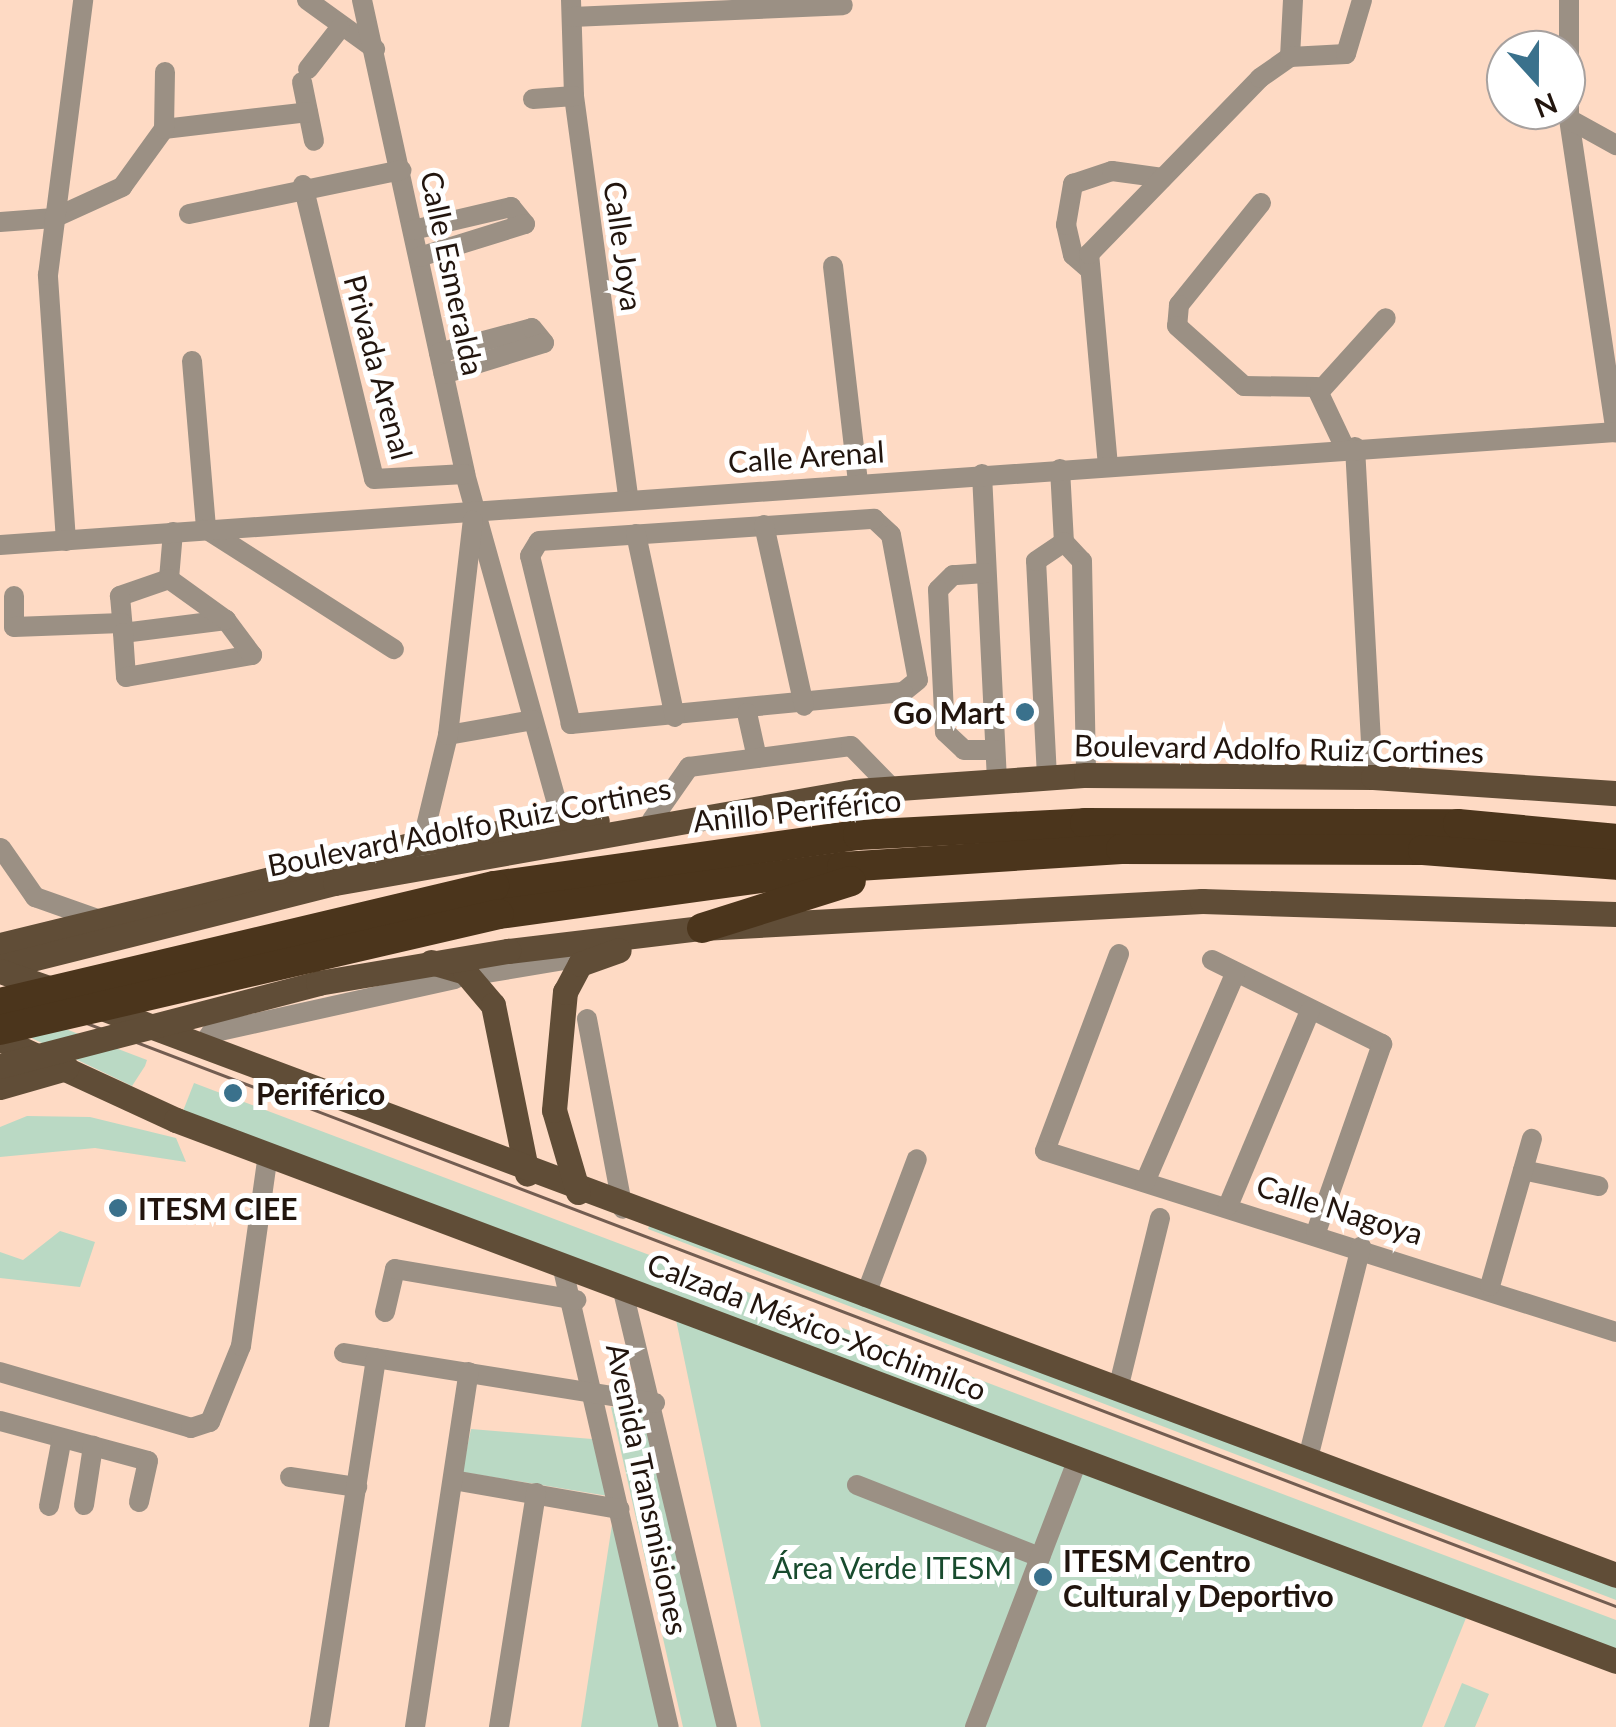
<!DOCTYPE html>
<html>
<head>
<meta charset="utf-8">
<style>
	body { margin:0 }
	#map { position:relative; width:1616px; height:1727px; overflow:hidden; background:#fedac4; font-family:Lato,sans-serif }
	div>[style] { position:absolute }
	.green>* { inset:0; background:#bad9c4 }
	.minor>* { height:20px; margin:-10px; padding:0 10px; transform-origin:10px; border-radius:10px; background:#9b9084 }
	.major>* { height:25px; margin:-12.5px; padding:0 12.5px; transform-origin:12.5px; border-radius:12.5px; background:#604d37 }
	.highway>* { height:30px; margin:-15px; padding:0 15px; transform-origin:15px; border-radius:15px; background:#4b351c }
	.tram>* { height:2.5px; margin:-1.25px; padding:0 1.25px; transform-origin:1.25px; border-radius:1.25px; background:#735d51 }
	.major-bridge>* { height:25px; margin:-12.5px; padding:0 12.5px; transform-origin:12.5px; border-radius:12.5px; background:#604d37 }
	.highway-bridge>* { height:30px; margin:-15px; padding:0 15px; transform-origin:15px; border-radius:15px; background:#4b351c }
	.dots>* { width:28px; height:28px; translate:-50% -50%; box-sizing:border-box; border:5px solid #fff; border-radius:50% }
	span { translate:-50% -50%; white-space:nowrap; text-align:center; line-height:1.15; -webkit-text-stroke:10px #fff; paint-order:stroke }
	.street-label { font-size:30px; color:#22150e }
	.poi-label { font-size:30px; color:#22150e; font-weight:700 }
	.right { translate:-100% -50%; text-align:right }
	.left { translate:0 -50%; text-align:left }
	.park-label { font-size:30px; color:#184b2e }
	.north { position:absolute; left:1486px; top:30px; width:100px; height:100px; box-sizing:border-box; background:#fff; border:2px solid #a7a19f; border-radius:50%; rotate:159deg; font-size:28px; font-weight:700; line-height:40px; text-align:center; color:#22150e }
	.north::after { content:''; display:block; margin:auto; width:35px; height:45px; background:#3a718c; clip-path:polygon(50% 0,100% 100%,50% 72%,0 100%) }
</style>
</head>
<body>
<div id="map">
	<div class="green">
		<i style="clip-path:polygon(0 1004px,147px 1060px,145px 1066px,132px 1086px,0 1023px)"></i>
		<i style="clip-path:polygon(194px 1083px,1616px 1620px,1616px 1650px,183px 1111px)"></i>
		<i style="clip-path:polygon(27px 1116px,90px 1117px,176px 1138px,186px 1162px,95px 1148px,0 1157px,0 1127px)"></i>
		<i style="clip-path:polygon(650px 1224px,1616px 1588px,1616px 1600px,648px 1229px)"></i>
		<i style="clip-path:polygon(60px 1231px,95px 1242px,80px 1287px,0 1278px,0 1252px,23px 1260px)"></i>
		<i style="clip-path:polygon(674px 1310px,1466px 1618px,1422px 1727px,761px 1727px)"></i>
		<i style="clip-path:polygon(611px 1407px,642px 1411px,718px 1727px,683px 1727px)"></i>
		<i style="clip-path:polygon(471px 1429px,592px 1439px,608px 1496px,462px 1472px)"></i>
		<i style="clip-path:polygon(613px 1518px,659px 1727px,581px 1727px)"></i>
		<i style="clip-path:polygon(1462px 1683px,1489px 1694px,1475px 1727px,1444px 1727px)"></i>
	</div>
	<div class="minor">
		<i style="left:307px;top:0;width:84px;rotate:35.8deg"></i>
		<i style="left:362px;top:0;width:485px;rotate:77.7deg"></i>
		<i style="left:465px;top:474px;width:360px;rotate:74.4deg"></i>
		<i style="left:571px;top:0;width:96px;rotate:88.2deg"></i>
		<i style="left:574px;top:96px;width:406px;rotate:82.3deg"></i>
		<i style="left:1569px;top:0;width:119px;rotate:90deg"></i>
		<i style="left:1569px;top:119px;width:317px;rotate:81.5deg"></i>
		<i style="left:572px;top:17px;width:271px;rotate:-2.5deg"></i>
		<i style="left:1290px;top:57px;width:57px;rotate:-87deg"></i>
		<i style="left:308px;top:69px;width:52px;rotate:-52deg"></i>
		<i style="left:302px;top:82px;width:60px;rotate:78.5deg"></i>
		<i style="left:533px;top:99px;width:41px;rotate:-4.2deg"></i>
		<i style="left:1569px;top:119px;width:54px;rotate:29deg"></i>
		<i style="left:164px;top:129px;width:145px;rotate:-6.7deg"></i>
		<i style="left:303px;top:185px;width:302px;rotate:76.4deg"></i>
		<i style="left:374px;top:479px;width:91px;rotate:-3.1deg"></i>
		<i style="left:1261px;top:203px;width:131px;rotate:128.8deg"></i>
		<i style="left:1179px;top:305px;width:21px;rotate:95deg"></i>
		<i style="left:1177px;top:326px;width:90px;rotate:41.8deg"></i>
		<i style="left:1244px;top:386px;width:72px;rotate:0.8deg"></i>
		<i style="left:1316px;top:387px;width:68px;rotate:64.6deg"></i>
		<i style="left:189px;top:214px;width:217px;rotate:-11.7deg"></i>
		<i style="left:0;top:222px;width:54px;rotate:-4.2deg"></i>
		<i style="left:54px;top:218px;width:75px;rotate:-24.5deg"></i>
		<i style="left:122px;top:187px;width:72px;rotate:-54.1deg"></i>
		<i style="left:164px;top:129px;width:57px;rotate:-89deg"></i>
		<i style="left:413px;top:230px;width:101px;rotate:-13.2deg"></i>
		<i style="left:511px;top:207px;width:22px;rotate:51deg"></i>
		<i style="left:525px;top:224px;width:111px;rotate:162.7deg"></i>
		<i style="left:833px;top:266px;width:217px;rotate:83.4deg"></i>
		<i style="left:1089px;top:269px;width:21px;rotate:-139deg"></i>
		<i style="left:1073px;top:255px;width:31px;rotate:-103deg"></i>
		<i style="left:1066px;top:225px;width:42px;rotate:-80.3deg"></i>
		<i style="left:1073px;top:184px;width:41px;rotate:-18.4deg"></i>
		<i style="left:1112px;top:171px;width:51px;rotate:7.8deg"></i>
		<i style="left:439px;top:353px;width:96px;rotate:-15deg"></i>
		<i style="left:532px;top:328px;width:19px;rotate:51deg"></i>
		<i style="left:544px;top:343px;width:105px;rotate:162.8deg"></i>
		<i style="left:192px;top:361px;width:169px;rotate:85.2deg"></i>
		<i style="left:206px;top:529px;width:223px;rotate:32.6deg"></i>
		<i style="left:1320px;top:391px;width:98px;rotate:-47.9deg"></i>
		<i style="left:1355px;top:447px;width:330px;rotate:86.9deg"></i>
		<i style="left:1108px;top:466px;width:213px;rotate:-95.1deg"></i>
		<i style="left:1089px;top:254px;width:245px;rotate:-45.8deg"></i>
		<i style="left:1260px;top:78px;width:37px;rotate:-35deg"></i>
		<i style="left:1290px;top:57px;width:56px;rotate:-3.1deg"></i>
		<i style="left:1346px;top:54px;width:56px;rotate:-73.5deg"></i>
		<i style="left:1060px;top:469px;width:73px;rotate:86.9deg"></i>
		<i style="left:1064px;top:542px;width:26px;rotate:47deg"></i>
		<i style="left:1082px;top:561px;width:214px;rotate:88.9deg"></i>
		<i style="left:982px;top:474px;width:305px;rotate:87.2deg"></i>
		<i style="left:874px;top:519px;width:23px;rotate:43deg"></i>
		<i style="left:891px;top:535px;width:147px;rotate:79.5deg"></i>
		<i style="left:918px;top:680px;width:19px;rotate:141deg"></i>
		<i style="left:903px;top:692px;width:334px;rotate:174.5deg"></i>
		<i style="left:571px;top:724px;width:173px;rotate:-103.7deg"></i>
		<i style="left:530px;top:556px;width:17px;rotate:-59deg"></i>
		<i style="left:539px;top:541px;width:336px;rotate:-3.8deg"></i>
		<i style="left:764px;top:525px;width:185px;rotate:77.5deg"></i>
		<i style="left:173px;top:532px;width:47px;rotate:94.9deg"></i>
		<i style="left:169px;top:579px;width:52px;rotate:160.9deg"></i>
		<i style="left:120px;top:596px;width:37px;rotate:85deg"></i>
		<i style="left:123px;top:633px;width:104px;rotate:-7.2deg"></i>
		<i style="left:636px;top:534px;width:187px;rotate:78deg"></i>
		<i style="left:66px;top:541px;width:267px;rotate:-93.9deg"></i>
		<i style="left:48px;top:275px;width:277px;rotate:-82.7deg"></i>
		<i style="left:0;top:545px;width:1620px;rotate:-4deg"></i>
		<i style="left:985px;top:573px;width:32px;rotate:176deg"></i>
		<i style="left:953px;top:575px;width:21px;rotate:135deg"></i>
		<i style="left:938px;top:590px;width:142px;rotate:87.2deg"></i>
		<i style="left:945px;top:732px;width:26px;rotate:43deg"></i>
		<i style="left:964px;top:750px;width:31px"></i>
		<i style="left:14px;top:596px;width:31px;rotate:90deg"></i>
		<i style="left:14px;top:627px;width:108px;rotate:-2.1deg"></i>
		<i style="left:123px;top:633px;width:44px;rotate:86.1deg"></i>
		<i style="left:126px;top:677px;width:128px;rotate:-9.9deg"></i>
		<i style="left:252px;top:655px;width:44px;rotate:-126.6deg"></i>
		<i style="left:226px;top:620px;width:70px;rotate:-144.3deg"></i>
		<i style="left:747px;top:713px;width:46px;rotate:77.5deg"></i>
		<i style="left:448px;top:735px;width:86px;rotate:-10deg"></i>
		<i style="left:1047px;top:777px;width:216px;rotate:-92.9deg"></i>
		<i style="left:1036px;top:561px;width:34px;rotate:-34deg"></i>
		<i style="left:652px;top:820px;width:65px;rotate:-55.1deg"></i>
		<i style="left:689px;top:767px;width:163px;rotate:-7.4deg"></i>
		<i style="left:851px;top:746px;width:59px;rotate:45.7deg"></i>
		<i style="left:1px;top:848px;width:60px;rotate:55.2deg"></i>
		<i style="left:35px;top:897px;width:66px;rotate:19.5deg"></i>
		<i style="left:420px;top:851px;width:119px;rotate:-76.4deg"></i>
		<i style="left:448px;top:735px;width:216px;rotate:-83.4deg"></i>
		<i style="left:1119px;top:954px;width:210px;rotate:110.6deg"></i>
		<i style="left:1045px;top:1151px;width:599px;rotate:17.59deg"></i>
		<i style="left:1212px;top:960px;width:190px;rotate:26.3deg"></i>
		<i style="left:1382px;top:1044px;width:199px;rotate:109.3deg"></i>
		<i style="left:487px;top:973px;width:109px;rotate:-9.5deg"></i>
		<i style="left:587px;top:1019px;width:193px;rotate:79.3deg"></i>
		<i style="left:203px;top:1044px;width:14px;rotate:-54deg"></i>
		<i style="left:211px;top:1033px;width:250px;rotate:-12.5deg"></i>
		<i style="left:1523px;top:1170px;width:77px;rotate:12deg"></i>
		<i style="left:1145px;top:1182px;width:227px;rotate:-66.6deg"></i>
		<i style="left:1228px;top:1206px;width:212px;rotate:-67.2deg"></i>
		<i style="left:562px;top:1265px;width:474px;rotate:77deg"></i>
		<i style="left:1490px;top:1286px;width:153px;rotate:-74.1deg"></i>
		<i style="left:622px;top:1287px;width:452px;rotate:76.6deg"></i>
		<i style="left:865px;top:1297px;width:147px;rotate:-69.4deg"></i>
		<i style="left:385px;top:1312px;width:44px;rotate:-76.9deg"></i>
		<i style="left:395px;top:1269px;width:184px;rotate:9.7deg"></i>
		<i style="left:344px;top:1353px;width:315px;rotate:9.1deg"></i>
		<i style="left:0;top:1372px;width:199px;rotate:16.3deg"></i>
		<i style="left:191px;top:1428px;width:20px;rotate:-18deg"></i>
		<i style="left:210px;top:1422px;width:82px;rotate:-67.8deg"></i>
		<i style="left:241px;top:1346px;width:194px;rotate:-82deg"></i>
		<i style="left:1118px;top:1389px;width:176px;rotate:-76.2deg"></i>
		<i style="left:0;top:1421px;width:153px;rotate:15.1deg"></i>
		<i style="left:148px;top:1461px;width:42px;rotate:102.4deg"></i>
		<i style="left:1307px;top:1462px;width:222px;rotate:-75.9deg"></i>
		<i style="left:290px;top:1477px;width:68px;rotate:8.5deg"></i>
		<i style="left:453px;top:1480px;width:169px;rotate:9.9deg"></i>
		<i style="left:857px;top:1485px;width:197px;rotate:21.5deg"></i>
		<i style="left:84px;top:1505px;width:60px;rotate:-81.3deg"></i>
		<i style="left:49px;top:1506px;width:69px;rotate:-79.2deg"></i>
		<i style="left:319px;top:1727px;width:373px;rotate:-81.2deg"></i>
		<i style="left:415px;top:1727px;width:359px;rotate:-81.4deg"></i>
		<i style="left:499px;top:1727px;width:237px;rotate:-81deg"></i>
		<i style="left:975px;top:1727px;width:287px;rotate:-69deg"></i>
	</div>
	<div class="major">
		<i style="left:0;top:945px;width:435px;rotate:-13.7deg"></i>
		<i style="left:423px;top:842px;width:175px;rotate:-6.9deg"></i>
		<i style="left:508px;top:951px;width:195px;rotate:-6.8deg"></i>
		<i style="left:702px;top:928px;width:501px;rotate:-3.09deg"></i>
		<i style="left:1202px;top:901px;width:414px;rotate:1.8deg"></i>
		<i style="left:431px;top:962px;width:35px;rotate:16deg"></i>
		<i style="left:465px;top:972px;width:43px;rotate:49.7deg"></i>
		<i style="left:493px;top:1005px;width:172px;rotate:78.6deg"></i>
		<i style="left:0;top:967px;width:345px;rotate:-14.1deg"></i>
		<i style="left:335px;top:883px;width:529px;rotate:-10.01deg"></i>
		<i style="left:856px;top:791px;width:231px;rotate:-4deg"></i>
		<i style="left:1086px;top:775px;width:287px;rotate:0.4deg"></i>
		<i style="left:1373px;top:777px;width:244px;rotate:3.8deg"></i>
		<i style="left:0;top:971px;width:60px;rotate:19.3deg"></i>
		<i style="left:94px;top:1005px;width:1625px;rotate:20.53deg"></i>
		<i style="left:0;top:1039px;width:194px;rotate:24.7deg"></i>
		<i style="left:176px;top:1120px;width:1538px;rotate:20.59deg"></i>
		<i style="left:0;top:1087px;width:69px;rotate:-16.1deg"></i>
		<i style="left:578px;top:1192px;width:85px;rotate:-106.3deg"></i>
		<i style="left:554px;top:1110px;width:119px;rotate:-84.7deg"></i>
		<i style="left:565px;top:992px;width:32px;rotate:-62deg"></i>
		<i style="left:580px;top:964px;width:41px;rotate:-19.7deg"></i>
	</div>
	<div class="highway">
		<i style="left:494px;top:886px;width:368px;rotate:-8deg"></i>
		<i style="left:858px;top:835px;width:227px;rotate:-3deg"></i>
		<i style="left:1085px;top:823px;width:373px;rotate:0.2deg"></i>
		<i style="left:1458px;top:824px;width:159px;rotate:5.4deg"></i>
		<i style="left:499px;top:914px;width:346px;rotate:-7.8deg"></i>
		<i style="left:842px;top:867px;width:280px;rotate:-3.7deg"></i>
		<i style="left:1121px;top:849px;width:302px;rotate:0.2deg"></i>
		<i style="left:1423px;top:850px;width:194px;rotate:4.4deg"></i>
		<i style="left:702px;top:928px;width:156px;rotate:-17.5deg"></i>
	</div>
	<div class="tram">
		<i style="left:0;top:990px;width:1729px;rotate:20.87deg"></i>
	</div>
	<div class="major-bridge">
		<i style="left:0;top:1066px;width:329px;rotate:-14.6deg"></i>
		<i style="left:318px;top:983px;width:193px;rotate:-9.6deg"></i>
	</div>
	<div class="highway-bridge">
		<i style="left:0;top:1003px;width:508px;rotate:-13.32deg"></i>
		<i style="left:0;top:1030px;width:512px;rotate:-13.09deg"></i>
	</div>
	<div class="dots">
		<i style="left:1025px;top:712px;background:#3a718c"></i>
		<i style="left:233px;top:1093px;background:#3a718c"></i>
		<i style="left:118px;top:1208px;background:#3a718c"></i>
		<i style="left:1043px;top:1577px;background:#3a718c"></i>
	</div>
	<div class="street-label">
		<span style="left:624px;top:246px;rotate:82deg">Calle Joya</span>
		<span style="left:453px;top:273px;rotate:78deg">Calle Esmeralda</span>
		<span style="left:379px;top:367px;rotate:75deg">Privada Arenal</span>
		<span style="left:806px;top:456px;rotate:-4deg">Calle Arenal</span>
		<span style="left:1279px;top:748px;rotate:1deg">Boulevard Adolfo Ruiz Cortines</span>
		<span style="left:797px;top:810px;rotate:-6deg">Anillo Periférico</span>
		<span style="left:469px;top:826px;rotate:-11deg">Boulevard Adolfo Ruiz Cortines</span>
		<span style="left:1340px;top:1209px;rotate:17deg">Calle Nagoya</span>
		<span style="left:817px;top:1326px;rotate:21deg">Calzada México-Xochimilco</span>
		<span style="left:648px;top:1489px;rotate:78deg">Avenida Transmisiones</span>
	</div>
	<div class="poi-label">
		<span class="right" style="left:1005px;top:712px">Go Mart</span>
		<span class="left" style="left:256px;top:1093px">Periférico</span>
		<span class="left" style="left:138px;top:1208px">ITESM CIEE</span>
		<span class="left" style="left:1063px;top:1577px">ITESM Centro<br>Cultural y Deportivo</span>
	</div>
	<div class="park-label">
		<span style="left:892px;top:1567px">Área Verde ITESM</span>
	</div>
	<div class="north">N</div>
</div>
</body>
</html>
